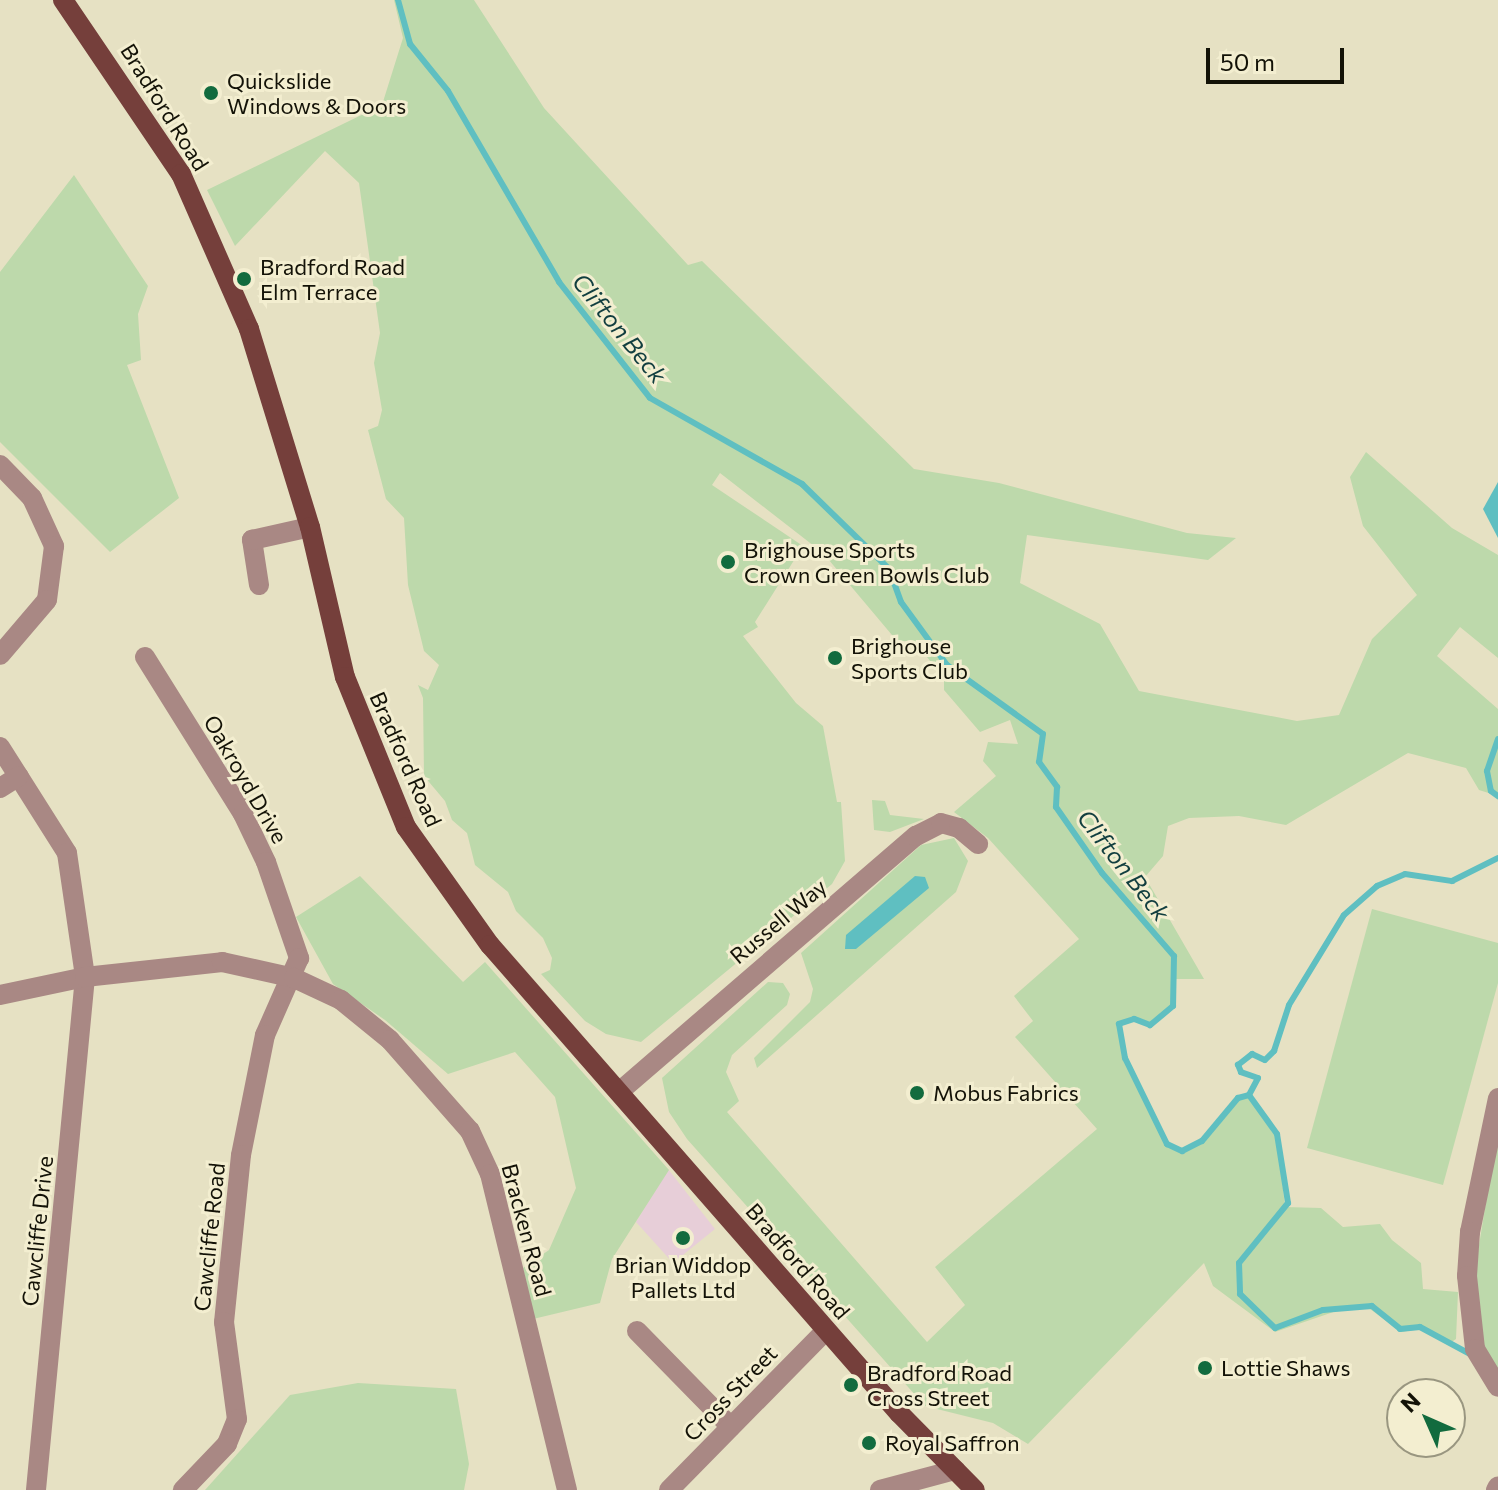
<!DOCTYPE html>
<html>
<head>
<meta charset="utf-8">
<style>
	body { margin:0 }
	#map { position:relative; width:1498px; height:1490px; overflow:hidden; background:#e6e1c3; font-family:Commissioner,sans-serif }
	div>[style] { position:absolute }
	.commercial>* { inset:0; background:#e7ced8 }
	.green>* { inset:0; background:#bdd9ab }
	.water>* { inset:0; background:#5fbfc1 }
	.stream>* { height:6px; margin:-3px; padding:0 3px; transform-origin:3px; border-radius:3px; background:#5fbfc1 }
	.street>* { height:20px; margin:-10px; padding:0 10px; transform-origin:10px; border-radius:10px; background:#a98884 }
	.primary>* { height:20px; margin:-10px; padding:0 10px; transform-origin:10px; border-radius:10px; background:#753f3b }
	.dots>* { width:22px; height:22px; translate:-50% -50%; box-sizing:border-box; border:4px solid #f3eed0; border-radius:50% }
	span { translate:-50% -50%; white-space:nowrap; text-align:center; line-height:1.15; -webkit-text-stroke:6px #f3eed0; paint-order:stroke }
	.poi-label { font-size:22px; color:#131207 }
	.left { translate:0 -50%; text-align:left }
	.street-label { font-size:22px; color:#131207 }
	.water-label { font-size:24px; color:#113e3f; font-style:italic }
	.north { position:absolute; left:1386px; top:1378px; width:80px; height:80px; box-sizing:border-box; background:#f3eed0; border:2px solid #999680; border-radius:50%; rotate:315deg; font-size:22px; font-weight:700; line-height:32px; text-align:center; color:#131207 }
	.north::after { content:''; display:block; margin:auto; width:28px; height:36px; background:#126b3e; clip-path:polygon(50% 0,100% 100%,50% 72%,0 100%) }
	.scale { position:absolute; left:1206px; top:48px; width:138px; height:36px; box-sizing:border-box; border:4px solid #131207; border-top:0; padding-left:10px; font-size:24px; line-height:28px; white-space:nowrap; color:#131207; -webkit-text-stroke:6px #f3eed0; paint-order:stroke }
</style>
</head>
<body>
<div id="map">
	<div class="commercial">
		<i style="clip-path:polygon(668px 1169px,715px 1229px,673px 1263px,636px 1222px)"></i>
	</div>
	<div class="green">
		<i style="clip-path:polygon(394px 0,474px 0,544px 108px,688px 265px,702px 261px,914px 469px,999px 483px,1187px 533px,1236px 538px,1208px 560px,1027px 535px,1020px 583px,1100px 624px,1139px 691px,1297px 721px,1339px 715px,1372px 639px,1417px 595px,1363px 526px,1350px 477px,1366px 452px,1452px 528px,1498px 555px,1498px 658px,1460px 627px,1437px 656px,1498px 709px,1498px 796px,1479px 790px,1466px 768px,1408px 753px,1286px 825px,1239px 816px,1189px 818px,1168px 826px,1163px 856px,1145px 877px,1204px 979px,1175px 979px,1173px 1006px,1150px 1025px,1134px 1019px,1119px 1024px,1125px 1058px,1167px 1144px,1182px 1151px,1202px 1141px,1238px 1098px,1249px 1095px,1277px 1134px,1285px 1207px,1321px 1208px,1343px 1227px,1380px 1224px,1392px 1240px,1421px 1263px,1423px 1289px,1458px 1292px,1456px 1339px,1450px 1343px,1420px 1329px,1401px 1332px,1370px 1309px,1348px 1307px,1275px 1332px,1213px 1286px,1204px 1263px,1028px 1444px,993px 1423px,925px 1406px,687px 1139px,669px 1112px,662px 1078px,768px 982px,783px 983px,790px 994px,787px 1005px,732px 1055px,726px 1072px,739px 1101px,727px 1112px,927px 1342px,965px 1305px,935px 1267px,1097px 1129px,1015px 1037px,1033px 1021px,1014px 996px,1079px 939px,988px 838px,954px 812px,996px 776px,983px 761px,988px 742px,1018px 744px,1010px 720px,980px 732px,944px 690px,944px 678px,914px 641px,897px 641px,823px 553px,720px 473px,712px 485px,803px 546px,755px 622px,758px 627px,743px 636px,796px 703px,823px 726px,837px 802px,841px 802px,845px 861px,832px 884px,641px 1042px,606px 1034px,585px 1021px,541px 974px,550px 970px,552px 958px,543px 938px,516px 911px,508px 892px,475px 865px,467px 833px,452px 820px,445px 801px,424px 776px,423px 698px,418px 685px,428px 690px,439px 665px,424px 651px,408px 585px,404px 518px,386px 499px,368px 430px,378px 426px,382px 410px,374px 363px,380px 333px,359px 183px,325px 151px,235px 246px,207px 190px,382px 105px,403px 38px)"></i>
		<i style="clip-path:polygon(74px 175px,148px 286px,138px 314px,141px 360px,127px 365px,179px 498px,110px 552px,0 442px,0 272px)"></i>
		<i style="clip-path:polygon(872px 800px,885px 801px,890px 815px,924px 819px,890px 832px,874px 830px)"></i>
		<i style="clip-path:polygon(954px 838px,968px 861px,956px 892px,757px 1068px,754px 1058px,810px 1002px,813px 989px,801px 953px,921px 845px)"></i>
		<i style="clip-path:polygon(360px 876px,463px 982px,485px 962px,669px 1170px,612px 1259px,600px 1303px,533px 1319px,523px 1268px,549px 1250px,576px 1188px,555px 1097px,515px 1052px,448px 1074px,385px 1020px,333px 984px,296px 917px)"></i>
		<i style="clip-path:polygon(1372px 909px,1498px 943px,1498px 983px,1443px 1185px,1307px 1148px)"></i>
		<i style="clip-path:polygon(1498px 1127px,1498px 1378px,1489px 1369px,1472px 1289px)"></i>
		<i style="clip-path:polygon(358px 1383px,456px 1389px,469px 1464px,464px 1490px,205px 1490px,290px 1395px)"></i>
	</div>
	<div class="water">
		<i style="clip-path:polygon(1498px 482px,1498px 538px,1483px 509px)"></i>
		<i style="clip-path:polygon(915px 876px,925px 877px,929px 888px,856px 949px,845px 949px,846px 935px)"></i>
	</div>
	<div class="stream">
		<i style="left:398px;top:0;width:46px;rotate:74.7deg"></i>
		<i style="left:410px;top:44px;width:60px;rotate:51deg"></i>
		<i style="left:448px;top:91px;width:221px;rotate:59.8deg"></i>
		<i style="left:559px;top:282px;width:147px;rotate:51.9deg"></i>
		<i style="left:650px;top:398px;width:175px;rotate:29.5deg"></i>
		<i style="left:802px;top:484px;width:122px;rotate:44.3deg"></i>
		<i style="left:889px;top:569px;width:35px;rotate:70deg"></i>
		<i style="left:901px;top:602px;width:78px;rotate:53.9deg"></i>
		<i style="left:947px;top:665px;width:118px;rotate:35.7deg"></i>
		<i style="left:1043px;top:734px;width:28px;rotate:98deg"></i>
		<i style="left:1039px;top:762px;width:31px;rotate:54deg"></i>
		<i style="left:1057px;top:787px;width:20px;rotate:93deg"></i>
		<i style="left:1056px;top:807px;width:80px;rotate:55.1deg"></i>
		<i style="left:1102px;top:873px;width:110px;rotate:49.1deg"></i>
		<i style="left:1174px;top:956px;width:50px;rotate:91.1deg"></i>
		<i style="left:1173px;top:1006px;width:30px;rotate:140deg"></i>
		<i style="left:1150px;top:1025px;width:17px;rotate:-159deg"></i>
		<i style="left:1134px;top:1019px;width:16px;rotate:162deg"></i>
		<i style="left:1119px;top:1024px;width:35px;rotate:80deg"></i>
		<i style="left:1125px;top:1058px;width:96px;rotate:64deg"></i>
		<i style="left:1167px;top:1144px;width:17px;rotate:25deg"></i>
		<i style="left:1182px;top:1151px;width:22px;rotate:-27deg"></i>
		<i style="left:1202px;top:1141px;width:56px;rotate:-50.1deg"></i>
		<i style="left:1238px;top:1098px;width:11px;rotate:-15deg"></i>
		<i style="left:1249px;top:1095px;width:48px;rotate:54.3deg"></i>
		<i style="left:1277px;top:1134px;width:70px;rotate:80.9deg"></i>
		<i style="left:1288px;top:1203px;width:77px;rotate:129.2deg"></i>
		<i style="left:1239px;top:1263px;width:31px;rotate:88deg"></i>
		<i style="left:1240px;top:1294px;width:49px;rotate:44.2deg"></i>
		<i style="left:1275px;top:1328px;width:51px;rotate:-20.6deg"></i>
		<i style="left:1323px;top:1310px;width:49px;rotate:-4.7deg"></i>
		<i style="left:1372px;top:1306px;width:36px;rotate:39deg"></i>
		<i style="left:1400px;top:1329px;width:20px;rotate:-6deg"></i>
		<i style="left:1420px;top:1327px;width:57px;rotate:28.4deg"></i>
		<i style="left:1498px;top:739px;width:34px;rotate:109deg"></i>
		<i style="left:1487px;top:771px;width:20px;rotate:79deg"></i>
		<i style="left:1491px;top:791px;width:9px;rotate:36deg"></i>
		<i style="left:1249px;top:1095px;width:19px;rotate:-62deg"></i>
		<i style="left:1258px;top:1078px;width:18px;rotate:-161deg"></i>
		<i style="left:1241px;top:1072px;width:8px;rotate:-113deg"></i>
		<i style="left:1238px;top:1065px;width:18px;rotate:-38deg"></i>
		<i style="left:1252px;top:1054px;width:14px;rotate:25deg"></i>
		<i style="left:1265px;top:1060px;width:13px;rotate:-45deg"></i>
		<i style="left:1274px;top:1051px;width:48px;rotate:-71.9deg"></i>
		<i style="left:1289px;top:1005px;width:105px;rotate:-58.6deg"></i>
		<i style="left:1344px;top:915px;width:44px;rotate:-41.3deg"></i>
		<i style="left:1377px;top:886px;width:30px;rotate:-23deg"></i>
		<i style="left:1405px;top:874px;width:48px;rotate:8.5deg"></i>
		<i style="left:1452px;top:881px;width:51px;rotate:-26.6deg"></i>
	</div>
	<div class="street">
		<i style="left:0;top:465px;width:46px;rotate:45.9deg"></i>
		<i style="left:32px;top:498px;width:53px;rotate:65.4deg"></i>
		<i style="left:54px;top:546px;width:54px;rotate:97.4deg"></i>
		<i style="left:47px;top:600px;width:72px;rotate:130.5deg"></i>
		<i style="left:259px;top:585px;width:46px;rotate:-98.8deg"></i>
		<i style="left:252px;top:540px;width:59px;rotate:-12.6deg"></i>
		<i style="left:145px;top:657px;width:185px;rotate:58deg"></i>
		<i style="left:243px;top:814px;width:53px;rotate:64.4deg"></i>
		<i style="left:266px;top:862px;width:102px;rotate:71deg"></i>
		<i style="left:299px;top:958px;width:84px;rotate:113.8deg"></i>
		<i style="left:265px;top:1035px;width:122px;rotate:101.3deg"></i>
		<i style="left:241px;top:1155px;width:168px;rotate:95.8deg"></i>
		<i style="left:224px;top:1322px;width:98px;rotate:82.4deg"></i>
		<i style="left:237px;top:1419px;width:27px;rotate:112deg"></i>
		<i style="left:227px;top:1444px;width:64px;rotate:133.7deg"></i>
		<i style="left:0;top:747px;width:125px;rotate:57.7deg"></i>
		<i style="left:67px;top:853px;width:125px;rotate:81.7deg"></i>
		<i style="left:85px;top:977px;width:515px;rotate:95.46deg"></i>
		<i style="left:0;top:788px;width:22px;rotate:-32deg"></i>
		<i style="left:0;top:995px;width:87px;rotate:-12deg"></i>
		<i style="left:85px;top:977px;width:138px;rotate:-6.2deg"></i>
		<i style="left:222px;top:962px;width:74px;rotate:12.5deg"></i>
		<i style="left:294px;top:978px;width:52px;rotate:25.1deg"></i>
		<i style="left:341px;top:1000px;width:63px;rotate:39.2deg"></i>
		<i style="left:390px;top:1040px;width:121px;rotate:48.7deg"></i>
		<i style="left:470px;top:1131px;width:47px;rotate:65.1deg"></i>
		<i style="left:490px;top:1174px;width:325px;rotate:76.3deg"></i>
		<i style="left:619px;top:1092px;width:392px;rotate:-40.8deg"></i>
		<i style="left:916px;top:836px;width:28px;rotate:-27deg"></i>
		<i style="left:941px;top:823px;width:19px;rotate:16deg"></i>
		<i style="left:959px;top:828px;width:25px;rotate:40deg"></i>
		<i style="left:1498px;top:1098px;width:137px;rotate:101.8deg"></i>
		<i style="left:1470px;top:1232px;width:44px;rotate:93.9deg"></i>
		<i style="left:1467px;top:1276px;width:73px;rotate:83.7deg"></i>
		<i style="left:1475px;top:1349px;width:44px;rotate:58.8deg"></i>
		<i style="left:637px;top:1331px;width:134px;rotate:45.6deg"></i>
		<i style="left:669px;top:1490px;width:224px;rotate:-45.5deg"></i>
		<i style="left:880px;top:1490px;width:78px;rotate:-14.9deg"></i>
		<i style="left:1496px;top:1490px;width:4px;rotate:-63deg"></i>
	</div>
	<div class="primary">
		<i style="left:63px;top:0;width:210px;rotate:55.9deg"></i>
		<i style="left:181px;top:174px;width:169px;rotate:66.3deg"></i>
		<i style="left:249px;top:329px;width:207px;rotate:72.9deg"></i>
		<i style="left:310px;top:527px;width:154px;rotate:76.9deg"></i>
		<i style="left:345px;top:677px;width:162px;rotate:67.9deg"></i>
		<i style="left:406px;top:827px;width:145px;rotate:54.6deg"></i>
		<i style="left:490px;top:945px;width:622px;rotate:48.85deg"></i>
		<i style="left:899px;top:1413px;width:108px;rotate:45.4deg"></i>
	</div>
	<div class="dots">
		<i style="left:211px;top:93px;background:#126b3e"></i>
		<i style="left:244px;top:279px;background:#126b3e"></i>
		<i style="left:728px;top:562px;background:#126b3e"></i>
		<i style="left:835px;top:658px;background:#126b3e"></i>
		<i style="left:917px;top:1093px;background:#126b3e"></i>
		<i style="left:683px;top:1238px;background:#126b3e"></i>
		<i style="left:1205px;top:1368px;background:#126b3e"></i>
		<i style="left:851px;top:1385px;background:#126b3e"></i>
		<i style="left:869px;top:1443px;background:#126b3e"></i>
	</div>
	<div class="poi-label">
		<span class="left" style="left:227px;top:93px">Quickslide<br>Windows &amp; Doors</span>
		<span class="left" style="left:260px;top:279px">Bradford Road<br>Elm Terrace</span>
		<span class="left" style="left:744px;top:562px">Brighouse Sports<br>Crown Green Bowls Club</span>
		<span class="left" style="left:851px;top:658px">Brighouse<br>Sports Club</span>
		<span class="left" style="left:933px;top:1093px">Mobus Fabrics</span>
		<span style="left:683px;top:1277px">Brian Widdop<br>Pallets Ltd</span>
		<span class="left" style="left:1221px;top:1368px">Lottie Shaws</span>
		<span class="left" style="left:867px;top:1385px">Bradford Road<br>Cross Street</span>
		<span class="left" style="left:885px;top:1443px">Royal Saffron</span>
	</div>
	<div class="street-label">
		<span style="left:165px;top:107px;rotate:58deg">Bradford Road</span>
		<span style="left:406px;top:759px;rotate:66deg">Bradford Road</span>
		<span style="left:246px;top:779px;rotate:60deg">Oakroyd Drive</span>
		<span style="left:778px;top:921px;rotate:-40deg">Russell Way</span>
		<span style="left:527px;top:1230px;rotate:75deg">Bracken Road</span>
		<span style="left:37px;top:1231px;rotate:-84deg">Cawcliffe Drive</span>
		<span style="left:209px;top:1237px;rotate:-84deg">Cawcliffe Road</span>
		<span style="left:798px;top:1261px;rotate:49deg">Bradford Road</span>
		<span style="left:730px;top:1393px;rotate:-46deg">Cross Street</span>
	</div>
	<div class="water-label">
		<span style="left:620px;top:328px;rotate:51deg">Clifton Beck</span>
		<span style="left:1124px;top:865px;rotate:52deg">Clifton Beck</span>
	</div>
	<div class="north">N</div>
	<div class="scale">50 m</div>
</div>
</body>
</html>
